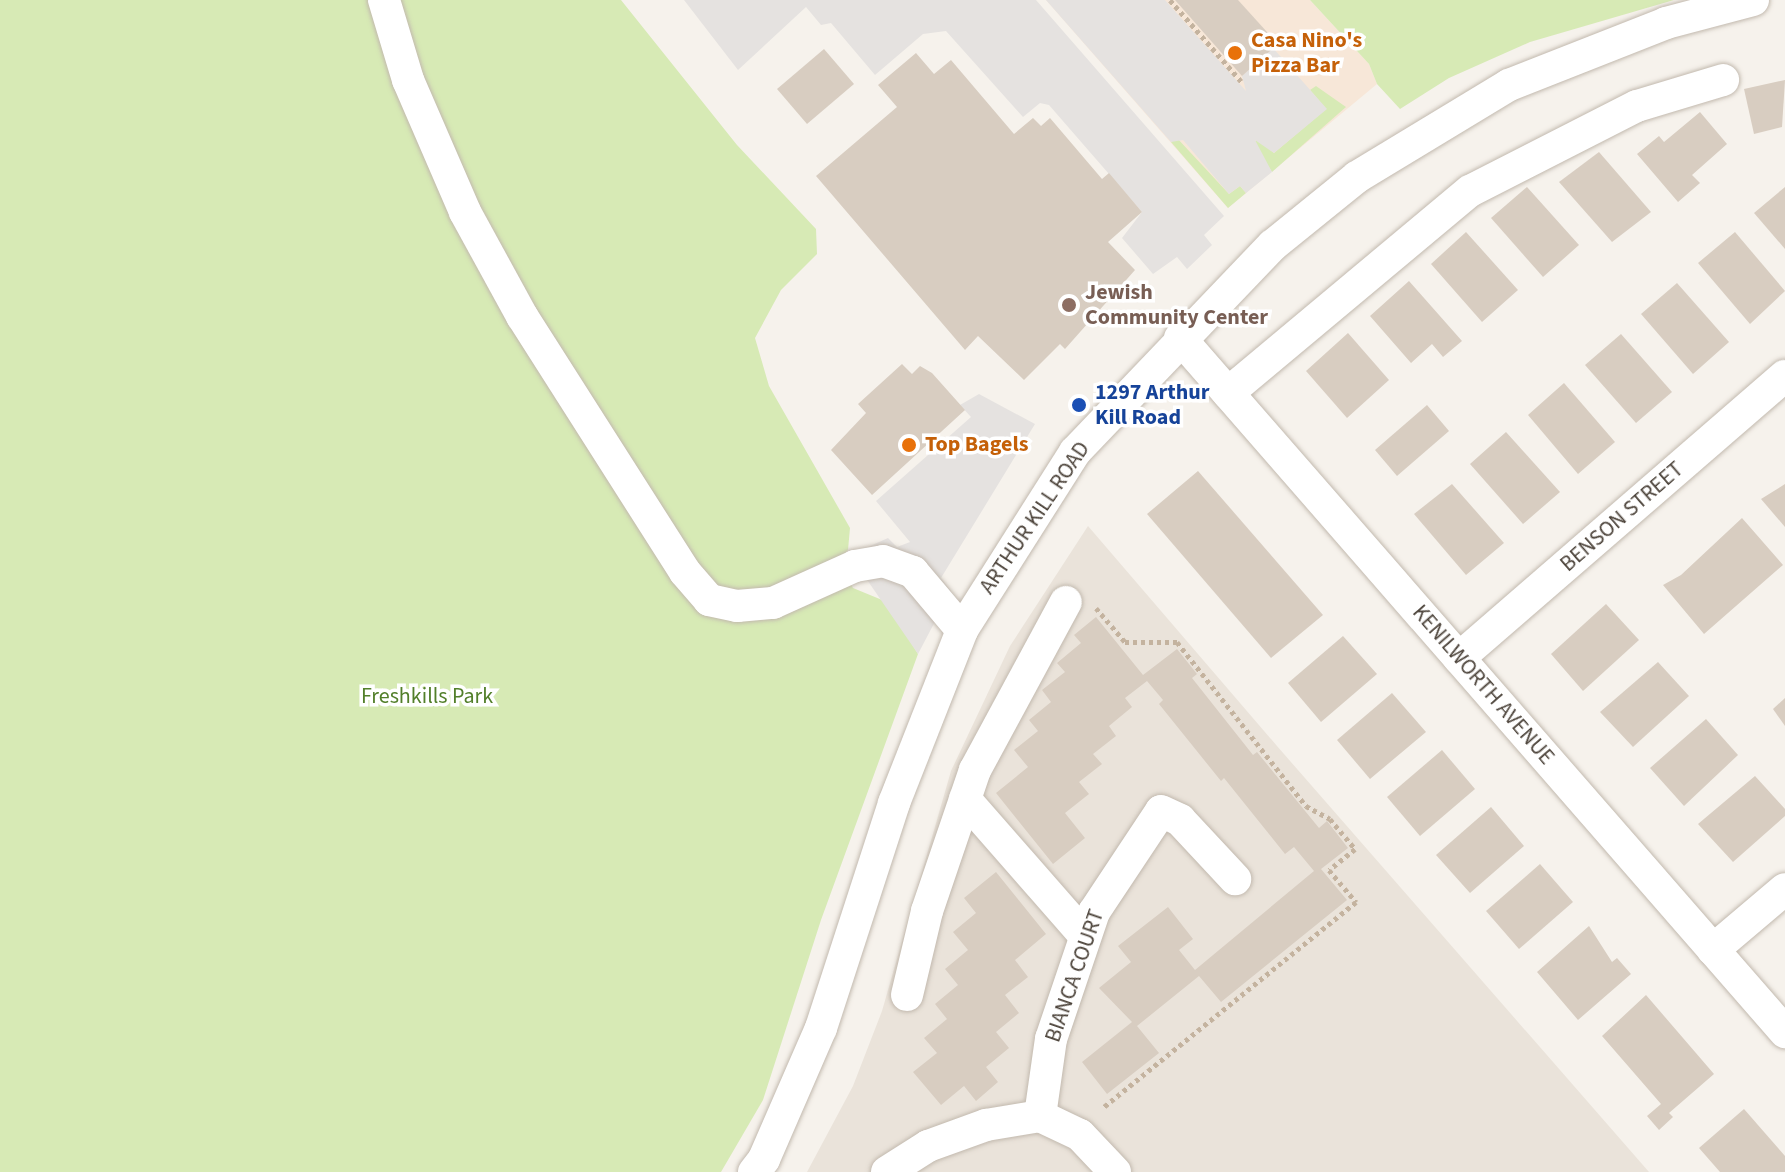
<!DOCTYPE html>
<html>
<head>
<meta charset="utf-8">
<style>
	body { margin:0 }
	#map { position:relative; width:1785px; height:1172px; overflow:hidden; background:#f6f2ec; font-family:"Source Sans 3",sans-serif }
	div>[style] { position:absolute }
	.residential>* { inset:0; background:#eae3da }
	.commercial>* { inset:0; background:#f7e7d8 }
	.green>* { inset:0; background:#d7eab5 }
	.parking>* { inset:0; background:#e5e2e0 }
	.building>* { inset:0; background:#d8cdc1 }
	.path>* { height:5px; margin-top:-2.5px; transform-origin:0; background:repeating-linear-gradient(90deg,#c4b39f 0 4px,transparent 0 8px) }
	.roads { filter:drop-shadow(0 0 2px #c2b9ae) drop-shadow(0 0 2px #c2b9ae) }
	.minor>* { height:32px; margin:-16px; padding:0 16px; transform-origin:16px; border-radius:16px; background:#fff }
	.dots>* { width:22px; height:22px; translate:-50% -50%; box-sizing:border-box; border:4px solid #fff; border-radius:50% }
	span { translate:-50% -50%; white-space:nowrap; text-align:center; line-height:1.15; -webkit-text-stroke:7px #fff; paint-order:stroke }
	.food-label { font-size:22px; color:#c56008; font-weight:700 }
	.left { translate:0 -50%; text-align:left }
	.education-label { font-size:22px; color:#785e54; font-weight:700 }
	.transit-label { font-size:22px; color:#164399; font-weight:700 }
	.street-label { font-size:22px; color:#4b4239 }
	.park-label { font-size:22px; color:#527f2a }
</style>
</head>
<body>
<div id="map">
	<div class="residential">
		<i style="clip-path:polygon(1088px 526px,1277px 746px,1649px 1172px,807px 1172px,853px 1086px,882px 1011px,951px 771px,1010px 646px)"></i>
	</div>
	<div class="commercial">
		<i style="clip-path:polygon(1046px 0,1310px 0,1369px 64px,1377px 84px,1228px 208px)"></i>
	</div>
	<div class="green">
		<i style="clip-path:polygon(0 0,621px 0,737px 145px,816px 229px,817px 254px,781px 290px,755px 338px,769px 386px,850px 528px,848px 550px,838px 561px,853px 588px,887px 602px,918px 654px,821px 920px,763px 1100px,721px 1172px,0 1172px)"></i>
		<i style="clip-path:polygon(1310px 0,1674px 0,1530px 42px,1449px 78px,1400px 109px,1377px 84px,1369px 64px)"></i>
		<i style="clip-path:polygon(1316px 86px,1346px 107px,1272px 172px,1254px 143px,1257px 139px,1274px 153px,1326px 109px,1310px 90px)"></i>
		<i style="clip-path:polygon(1177px 138px,1229px 194px,1240px 186px,1246px 193px,1228px 208px,1171px 142px)"></i>
	</div>
	<div class="parking">
		<i style="clip-path:polygon(684px 0,1036px 0,1224px 216px,1204px 235px,1212px 245px,1187px 269px,1177px 257px,1153px 274px,1122px 238px,1142px 212px,1049px 105px,1040px 103px,1023px 117px,946px 31px,923px 34px,875px 75px,831px 23px,821px 25px,806px 7px,738px 70px)"></i>
		<i style="clip-path:polygon(1046px 0,1165px 0,1246px 91px,1242px 76px,1273px 48px,1327px 109px,1274px 153px,1255px 140px,1272px 172px,1246px 193px,1240px 186px,1229px 194px,1183px 140px,1171px 142px)"></i>
		<i style="clip-path:polygon(979px 394px,1035px 424px,941px 578px,951px 591px,918px 654px,850px 555px,888px 538px,897px 547px,910px 542px,876px 501px,971px 417px,960px 405px)"></i>
	</div>
	<div class="building">
		<i style="clip-path:polygon(1175px 0,1238px 0,1278px 44px,1242px 76px)"></i>
		<i style="clip-path:polygon(824px 49px,854px 84px,807px 124px,777px 89px)"></i>
		<i style="clip-path:polygon(916px 53px,934px 74px,951px 60px,1014px 134px,1033px 118px,1041px 126px,1050px 118px,1102px 179px,1109px 173px,1142px 212px,1108px 242px,1135px 270px,1065px 349px,1060px 344px,1024px 380px,978px 336px,965px 350px,816px 176px,897px 107px,878px 85px)"></i>
		<i style="clip-path:polygon(1785px 80px,1782px 127px,1754px 134px,1744px 89px)"></i>
		<i style="clip-path:polygon(1700px 112px,1727px 144px,1692px 175px,1700px 183px,1678px 202px,1637px 154px,1659px 136px,1664px 142px)"></i>
		<i style="clip-path:polygon(1599px 152px,1651px 212px,1612px 242px,1559px 182px)"></i>
		<i style="clip-path:polygon(1527px 187px,1579px 245px,1543px 277px,1491px 218px)"></i>
		<i style="clip-path:polygon(1785px 187px,1785px 249px,1754px 213px)"></i>
		<i style="clip-path:polygon(1466px 232px,1518px 290px,1482px 322px,1431px 264px)"></i>
		<i style="clip-path:polygon(1735px 232px,1785px 291px,1750px 324px,1698px 263px)"></i>
		<i style="clip-path:polygon(1409px 281px,1462px 341px,1443px 357px,1432px 344px,1411px 363px,1370px 316px)"></i>
		<i style="clip-path:polygon(1677px 283px,1729px 342px,1693px 374px,1641px 314px)"></i>
		<i style="clip-path:polygon(1348px 333px,1389px 380px,1347px 418px,1306px 371px)"></i>
		<i style="clip-path:polygon(1621px 334px,1672px 392px,1636px 423px,1585px 365px)"></i>
		<i style="clip-path:polygon(902px 364px,912px 374px,920px 366px,932px 373px,965px 410px,872px 495px,831px 450px,866px 413px,858px 404px)"></i>
		<i style="clip-path:polygon(1564px 383px,1615px 442px,1578px 474px,1528px 415px)"></i>
		<i style="clip-path:polygon(1427px 405px,1449px 431px,1397px 476px,1375px 450px)"></i>
		<i style="clip-path:polygon(1506px 432px,1560px 492px,1523px 524px,1470px 464px)"></i>
		<i style="clip-path:polygon(1198px 471px,1323px 615px,1271px 658px,1147px 514px)"></i>
		<i style="clip-path:polygon(1452px 484px,1504px 543px,1466px 575px,1414px 514px)"></i>
		<i style="clip-path:polygon(1785px 484px,1785px 527px,1761px 499px)"></i>
		<i style="clip-path:polygon(1742px 518px,1783px 565px,1704px 634px,1663px 585px,1681px 575px)"></i>
		<i style="clip-path:polygon(1606px 604px,1639px 640px,1583px 691px,1551px 654px)"></i>
		<i style="clip-path:polygon(1096px 617px,1143px 675px,1177px 649px,1197px 674px,1192px 678px,1253px 755px,1257px 752px,1319px 828px,1327px 821px,1348px 848px,1321px 869px,1347px 900px,1221px 1002px,1199px 976px,1137px 1026px,1159px 1053px,1107px 1094px,1082px 1062px,1132px 1022px,1099px 988px,1131px 962px,1118px 946px,1168px 907px,1193px 939px,1179px 950px,1195px 970px,1314px 871px,1294px 847px,1285px 854px,1224px 778px,1221px 781px,1159px 704px,1163px 700px,1147px 681px,1125px 698px,1132px 707px,1109px 726px,1116px 736px,1093px 754px,1102px 764px,1079px 782px,1089px 794px,1065px 813px,1085px 838px,1053px 864px,996px 793px,1028px 767px,1014px 750px,1038px 731px,1029px 720px,1051px 702px,1042px 690px,1065px 672px,1057px 663px,1081px 643px,1074px 635px)"></i>
		<i style="clip-path:polygon(1343px 636px,1377px 674px,1321px 722px,1288px 683px)"></i>
		<i style="clip-path:polygon(1658px 662px,1689px 696px,1633px 747px,1600px 712px)"></i>
		<i style="clip-path:polygon(1392px 693px,1426px 732px,1370px 779px,1337px 740px)"></i>
		<i style="clip-path:polygon(1785px 698px,1785px 726px,1773px 709px)"></i>
		<i style="clip-path:polygon(1706px 719px,1738px 755px,1684px 806px,1650px 768px)"></i>
		<i style="clip-path:polygon(1442px 750px,1475px 789px,1420px 836px,1387px 797px)"></i>
		<i style="clip-path:polygon(1755px 776px,1785px 809px,1785px 816px,1733px 862px,1698px 824px)"></i>
		<i style="clip-path:polygon(1491px 807px,1524px 846px,1470px 893px,1436px 855px)"></i>
		<i style="clip-path:polygon(1540px 864px,1573px 902px,1519px 949px,1486px 911px)"></i>
		<i style="clip-path:polygon(996px 872px,1046px 934px,1015px 960px,1028px 977px,1005px 995px,1019px 1013px,996px 1032px,1009px 1048px,986px 1067px,998px 1082px,976px 1101px,964px 1086px,941px 1105px,913px 1072px,937px 1053px,924px 1038px,947px 1019px,935px 1004px,958px 985px,945px 969px,968px 950px,953px 932px,976px 913px,964px 898px)"></i>
		<i style="clip-path:polygon(1589px 926px,1612px 962px,1617px 958px,1631px 974px,1578px 1020px,1537px 972px)"></i>
		<i style="clip-path:polygon(1646px 995px,1714px 1074px,1669px 1113px,1673px 1117px,1659px 1130px,1647px 1116px,1661px 1104px,1602px 1036px)"></i>
		<i style="clip-path:polygon(1744px 1109px,1785px 1156px,1785px 1172px,1720px 1172px,1699px 1148px)"></i>
	</div>
	<div class="path">
		<i style="left:1170px;top:0;width:108px;rotate:48.8deg"></i>
		<i style="left:1096px;top:608px;width:45px;rotate:49.5deg"></i>
		<i style="left:1125px;top:642px;width:52px"></i>
		<i style="left:1177px;top:642px;width:209px;rotate:51.8deg"></i>
		<i style="left:1306px;top:806px;width:27px;rotate:28deg"></i>
		<i style="left:1330px;top:819px;width:39px;rotate:50deg"></i>
		<i style="left:1355px;top:849px;width:33px;rotate:141deg"></i>
		<i style="left:1329px;top:870px;width:42px;rotate:49.8deg"></i>
		<i style="left:1356px;top:902px;width:325px;rotate:140.9deg"></i>
	</div>
	<div class="roads">
		<div class="minor">
			<i style="left:384px;top:0;width:84px;rotate:73.3deg"></i>
			<i style="left:408px;top:80px;width:144px;rotate:66.6deg"></i>
			<i style="left:465px;top:212px;width:119px;rotate:61.3deg"></i>
			<i style="left:522px;top:316px;width:303px;rotate:57.5deg"></i>
			<i style="left:685px;top:572px;width:37px;rotate:49deg"></i>
			<i style="left:709px;top:600px;width:29px;rotate:12deg"></i>
			<i style="left:737px;top:606px;width:36px;rotate:-5deg"></i>
			<i style="left:773px;top:603px;width:90px;rotate:-24.3deg"></i>
			<i style="left:855px;top:566px;width:28px;rotate:-10deg"></i>
			<i style="left:883px;top:561px;width:32px;rotate:20deg"></i>
			<i style="left:913px;top:572px;width:76px;rotate:49.8deg"></i>
			<i style="left:1180px;top:338px;width:921px;rotate:48.92deg"></i>
			<i style="left:1228px;top:393px;width:315px;rotate:-39.9deg"></i>
			<i style="left:1470px;top:191px;width:187px;rotate:-27deg"></i>
			<i style="left:1637px;top:106px;width:90px;rotate:-16.8deg"></i>
			<i style="left:1459px;top:658px;width:431px;rotate:-40.9deg"></i>
			<i style="left:965px;top:799px;width:182px;rotate:48.8deg"></i>
			<i style="left:1713px;top:950px;width:94px;rotate:-40.3deg"></i>
			<i style="left:907px;top:995px;width:86px;rotate:-76.6deg"></i>
			<i style="left:927px;top:911px;width:149px;rotate:-71.2deg"></i>
			<i style="left:975px;top:770px;width:191px;rotate:-61.6deg"></i>
			<i style="left:1040px;top:1116px;width:78px;rotate:-81.9deg"></i>
			<i style="left:1051px;top:1039px;width:134px;rotate:-71.3deg"></i>
			<i style="left:1094px;top:912px;width:121px;rotate:-56.4deg"></i>
			<i style="left:1161px;top:811px;width:21px;rotate:25deg"></i>
			<i style="left:1180px;top:820px;width:81px;rotate:47deg"></i>
			<i style="left:754px;top:1172px;width:16px;rotate:-52deg"></i>
			<i style="left:764px;top:1159px;width:143px;rotate:-66.5deg"></i>
			<i style="left:821px;top:1028px;width:237px;rotate:-72deg"></i>
			<i style="left:894px;top:803px;width:186px;rotate:-68.5deg"></i>
			<i style="left:962px;top:630px;width:211px;rotate:-57.6deg"></i>
			<i style="left:1075px;top:452px;width:286px;rotate:-46.3deg"></i>
			<i style="left:1273px;top:245px;width:108px;rotate:-39deg"></i>
			<i style="left:1357px;top:177px;width:178px;rotate:-31.2deg"></i>
			<i style="left:1509px;top:85px;width:169px;rotate:-21.5deg"></i>
			<i style="left:1666px;top:23px;width:90px;rotate:-14.8deg"></i>
			<i style="left:887px;top:1172px;width:49px;rotate:-32.4deg"></i>
			<i style="left:928px;top:1146px;width:62px;rotate:-19.9deg"></i>
			<i style="left:986px;top:1125px;width:55px;rotate:-9.5deg"></i>
			<i style="left:1040px;top:1116px;width:44px;rotate:25.4deg"></i>
			<i style="left:1080px;top:1135px;width:51px;rotate:46.6deg"></i>
		</div>
	</div>
	<div class="dots">
		<i style="left:1235px;top:53px;background:#e8710a"></i>
		<i style="left:1069px;top:305px;background:#8d6e63"></i>
		<i style="left:1079px;top:405px;background:#1a4fb4"></i>
		<i style="left:909px;top:445px;background:#e8710a"></i>
	</div>
	<div class="food-label">
		<span class="left" style="left:1251px;top:53px">Casa Nino's<br>Pizza Bar</span>
		<span class="left" style="left:925px;top:445px">Top Bagels</span>
	</div>
	<div class="education-label">
		<span class="left" style="left:1085px;top:305px">Jewish<br>Community Center</span>
	</div>
	<div class="transit-label">
		<span class="left" style="left:1095px;top:405px">1297 Arthur<br>Kill Road</span>
	</div>
	<div class="street-label">
		<span style="left:1622px;top:517px;rotate:-41deg">BENSON STREET</span>
		<span style="left:1035px;top:518px;rotate:-56deg">ARTHUR KILL ROAD</span>
		<span style="left:1483px;top:685px;rotate:49deg">KENILWORTH AVENUE</span>
		<span style="left:1075px;top:976px;rotate:-71deg">BIANCA COURT</span>
	</div>
	<div class="park-label">
		<span style="left:427px;top:697px">Freshkills Park</span>
	</div>
</div>
</body>
</html>
